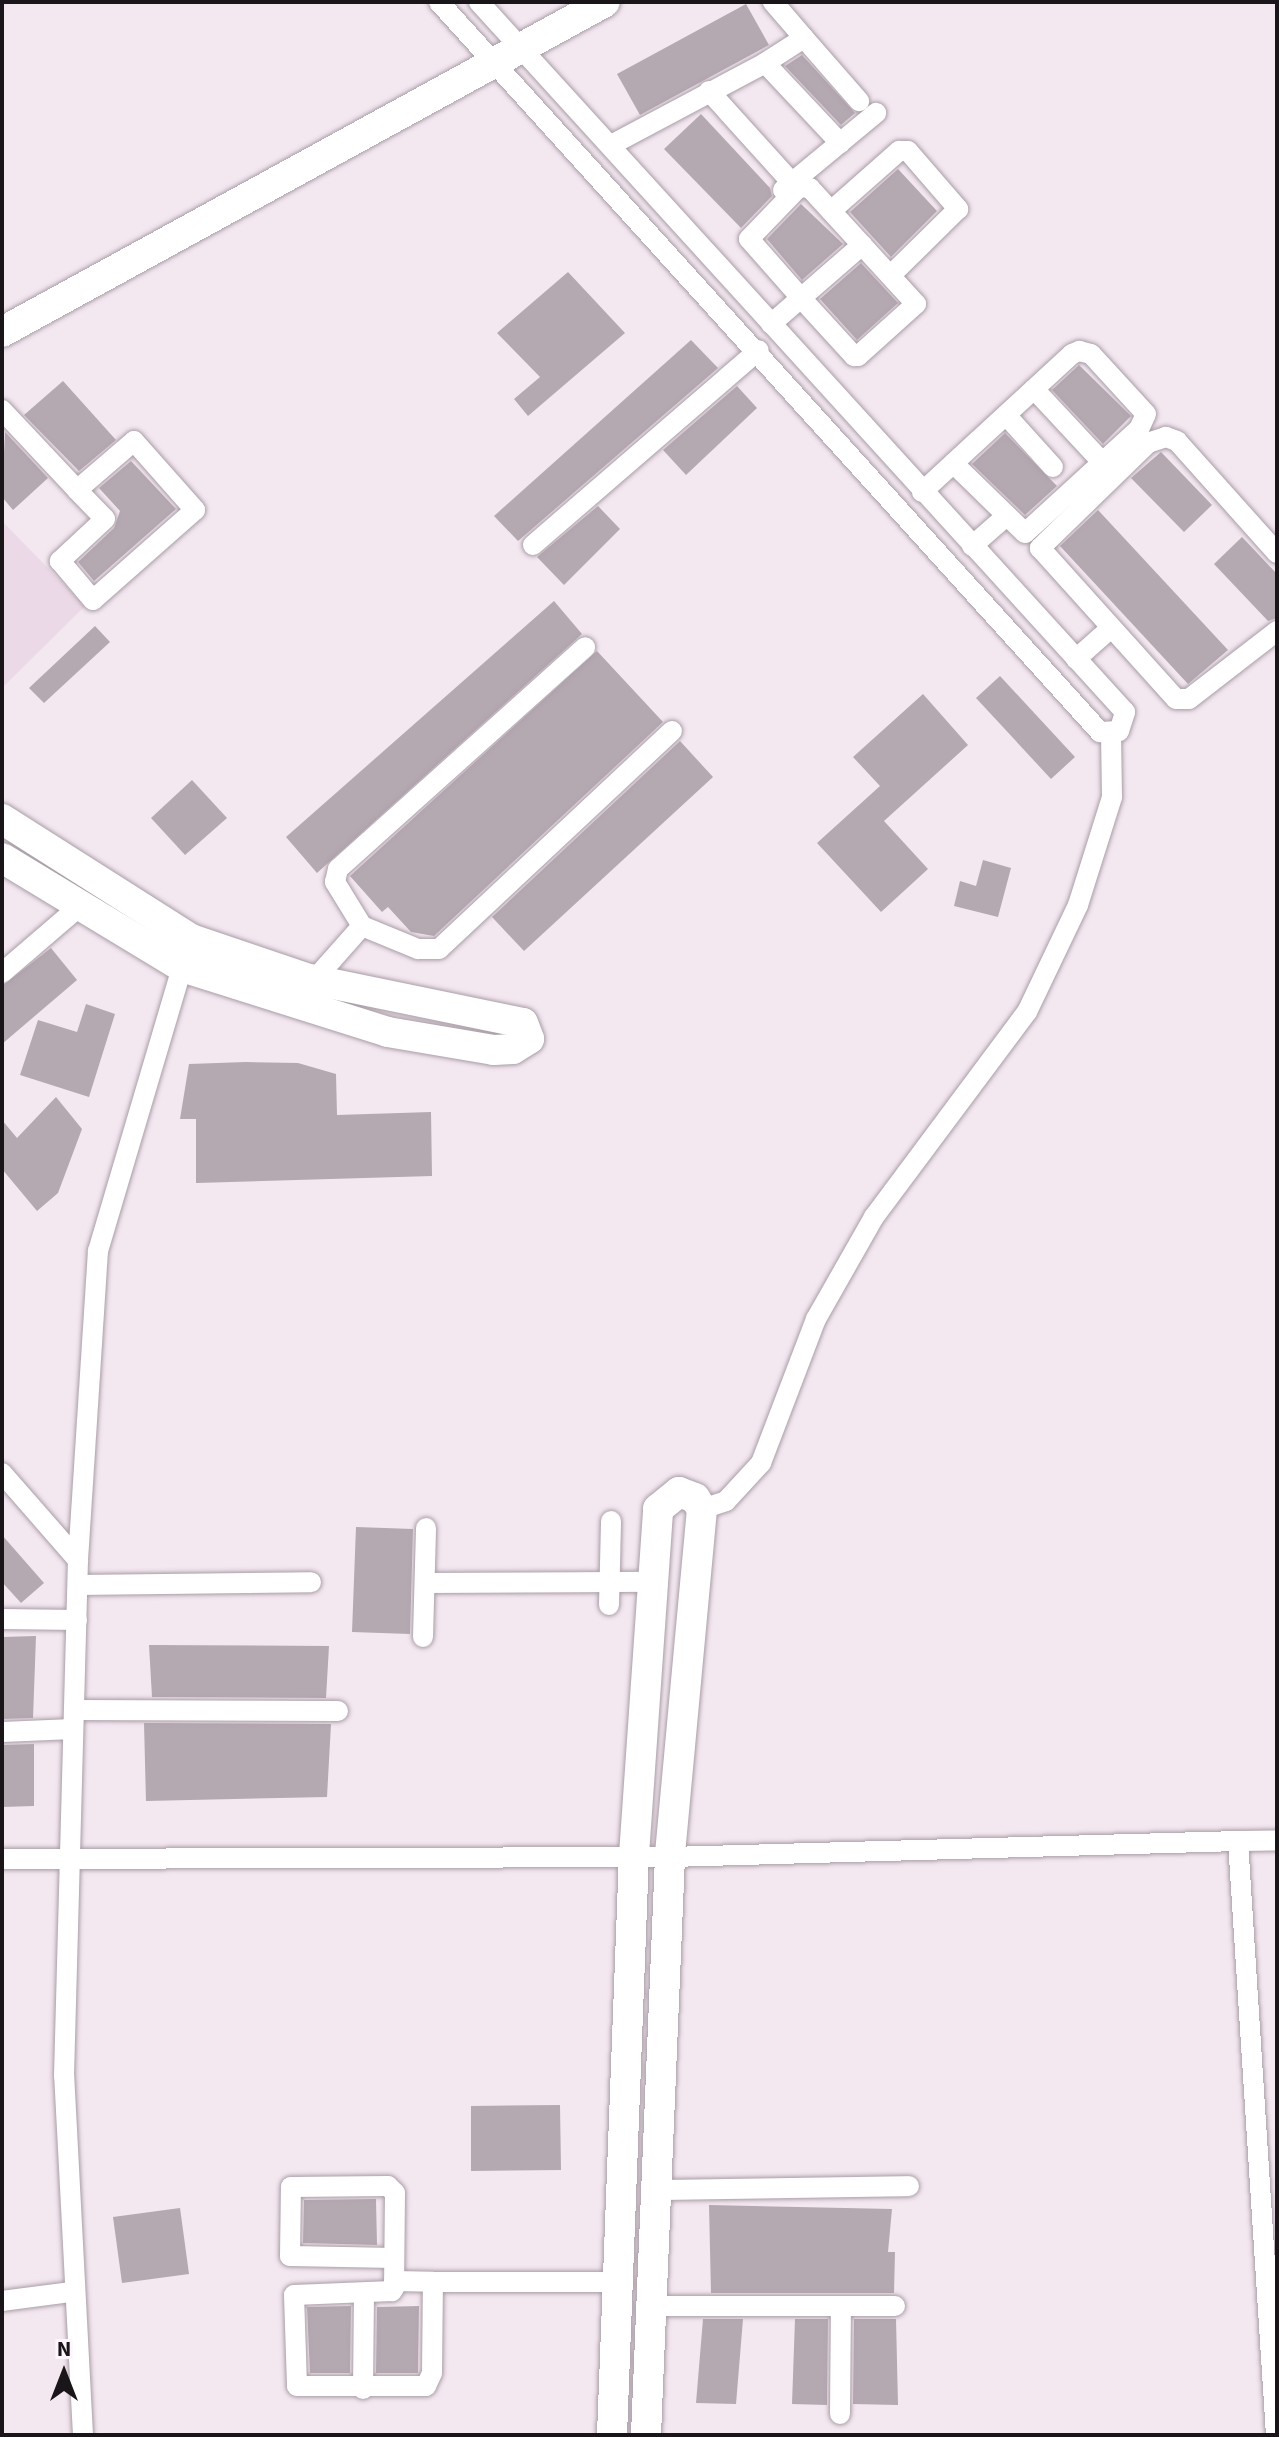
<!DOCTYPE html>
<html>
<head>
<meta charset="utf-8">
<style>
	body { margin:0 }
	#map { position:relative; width:1279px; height:2437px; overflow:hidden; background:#f3e7f0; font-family:"Source Sans 3",sans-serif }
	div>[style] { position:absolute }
	.built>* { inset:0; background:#ecd9e8 }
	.building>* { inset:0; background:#b4a8b1 }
	.roads { filter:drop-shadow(0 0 2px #a99da6) drop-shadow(0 0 2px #a99da6) }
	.street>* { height:20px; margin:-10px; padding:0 10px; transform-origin:10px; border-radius:10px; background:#fff }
	.secondary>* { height:30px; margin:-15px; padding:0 15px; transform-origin:15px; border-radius:15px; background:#fff }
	span { translate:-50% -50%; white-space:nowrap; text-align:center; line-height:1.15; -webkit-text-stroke:6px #fff5fc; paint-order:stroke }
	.frame { position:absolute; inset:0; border:4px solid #191518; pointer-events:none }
	.north { position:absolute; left:24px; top:2333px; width:80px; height:80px; -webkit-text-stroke:6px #fff5fc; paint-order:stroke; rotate:0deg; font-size:22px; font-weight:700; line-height:32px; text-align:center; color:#191518 }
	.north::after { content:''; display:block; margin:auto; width:28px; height:36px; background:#191518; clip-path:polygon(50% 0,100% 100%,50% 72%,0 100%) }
</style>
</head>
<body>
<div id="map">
	<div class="built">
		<i style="clip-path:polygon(2px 521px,85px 606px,2px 688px)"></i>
	</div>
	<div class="building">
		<i style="clip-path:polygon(746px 4px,769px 45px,640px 115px,617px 74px)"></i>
		<i style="clip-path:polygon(802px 55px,855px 113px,841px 125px,785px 66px)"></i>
		<i style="clip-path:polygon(701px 114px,770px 188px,772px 196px,741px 228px,664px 149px)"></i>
		<i style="clip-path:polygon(898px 169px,937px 211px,891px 257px,850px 212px)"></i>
		<i style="clip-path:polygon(801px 204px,843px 244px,802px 280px,767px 239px)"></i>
		<i style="clip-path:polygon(861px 263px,898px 303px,857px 340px,820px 299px)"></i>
		<i style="clip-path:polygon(568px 272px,625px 333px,528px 416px,514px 399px,540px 377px,497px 333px)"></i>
		<i style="clip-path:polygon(691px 340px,718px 368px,518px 541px,494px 516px)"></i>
		<i style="clip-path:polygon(1079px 365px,1131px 416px,1103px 444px,1052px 390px)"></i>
		<i style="clip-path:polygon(63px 381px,116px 440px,79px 471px,24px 415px)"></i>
		<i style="clip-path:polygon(737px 386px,757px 408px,686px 475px,663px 450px)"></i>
		<i style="clip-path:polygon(5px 432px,48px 478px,13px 510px,2px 497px)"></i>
		<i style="clip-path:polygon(1005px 433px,1057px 486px,1025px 515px,972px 464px)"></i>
		<i style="clip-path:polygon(1161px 452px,1212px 505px,1184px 532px,1131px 478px)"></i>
		<i style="clip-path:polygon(131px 461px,176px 509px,94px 581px,78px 562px,114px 528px,120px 511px,99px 488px)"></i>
		<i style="clip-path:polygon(598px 506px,620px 529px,564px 585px,537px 557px)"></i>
		<i style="clip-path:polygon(1098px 510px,1228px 650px,1188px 684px,1060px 546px)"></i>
		<i style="clip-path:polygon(1242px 537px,1277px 574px,1277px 618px,1268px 621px,1214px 564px)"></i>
		<i style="clip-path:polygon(554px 601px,582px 634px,317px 873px,286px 837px)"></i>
		<i style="clip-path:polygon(95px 626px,110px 642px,44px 703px,29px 688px)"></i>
		<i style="clip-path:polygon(597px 651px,663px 722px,434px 936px,411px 932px,388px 907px,382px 912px,350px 876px)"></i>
		<i style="clip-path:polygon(1000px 676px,1075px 757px,1051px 779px,976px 698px)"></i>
		<i style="clip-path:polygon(923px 694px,968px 745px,884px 821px,928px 869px,881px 912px,817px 843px,880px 786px,853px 757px)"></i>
		<i style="clip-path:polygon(680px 741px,713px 777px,524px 951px,492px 917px)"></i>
		<i style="clip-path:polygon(192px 780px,227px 818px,185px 855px,151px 818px)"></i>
		<i style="clip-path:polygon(983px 860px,1011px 868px,998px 917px,954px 906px,960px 881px,976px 886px)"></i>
		<i style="clip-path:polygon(51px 948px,77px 980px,2px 1044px,2px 986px)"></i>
		<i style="clip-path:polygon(86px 1004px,115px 1014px,89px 1097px,20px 1075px,38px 1020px,77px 1032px)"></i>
		<i style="clip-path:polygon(246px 1062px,298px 1063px,336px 1074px,337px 1115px,431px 1112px,432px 1176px,196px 1183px,196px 1119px,180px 1119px,189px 1064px)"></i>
		<i style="clip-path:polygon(56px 1097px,82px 1129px,58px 1193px,37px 1211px,2px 1169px,2px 1120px,17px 1138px)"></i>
		<i style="clip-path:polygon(356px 1527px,413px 1529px,410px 1634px,352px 1632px)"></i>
		<i style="clip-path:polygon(2px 1535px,44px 1583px,21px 1603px,2px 1582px)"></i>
		<i style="clip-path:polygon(36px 1636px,33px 1718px,2px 1719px,2px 1637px)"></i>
		<i style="clip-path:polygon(149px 1645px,329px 1646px,326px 1698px,152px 1697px)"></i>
		<i style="clip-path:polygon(144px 1723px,331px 1724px,327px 1797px,146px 1801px)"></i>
		<i style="clip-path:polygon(34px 1744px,34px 1806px,2px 1807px,2px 1745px)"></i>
		<i style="clip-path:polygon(560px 2105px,561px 2170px,471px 2171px,471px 2106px)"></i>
		<i style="clip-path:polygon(376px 2199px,377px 2245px,303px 2243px,304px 2200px)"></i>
		<i style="clip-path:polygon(709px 2205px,892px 2209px,888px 2252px,895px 2252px,894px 2293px,711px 2293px)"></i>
		<i style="clip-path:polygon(180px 2208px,189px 2274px,122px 2283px,113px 2217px)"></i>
		<i style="clip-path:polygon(351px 2306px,350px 2373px,310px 2373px,307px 2307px)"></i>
		<i style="clip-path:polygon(419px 2306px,418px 2373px,376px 2373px,377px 2307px)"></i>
		<i style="clip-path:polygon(703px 2319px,743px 2319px,736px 2404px,696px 2403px)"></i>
		<i style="clip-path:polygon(795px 2319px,828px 2319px,827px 2405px,792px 2404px)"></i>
		<i style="clip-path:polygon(854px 2319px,896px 2319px,898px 2405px,853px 2404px)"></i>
	</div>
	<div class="roads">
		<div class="street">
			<i style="left:439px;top:2px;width:985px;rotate:47.84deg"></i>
			<i style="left:1100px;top:732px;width:19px;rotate:-3deg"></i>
			<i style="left:1119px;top:731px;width:20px;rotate:-72deg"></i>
			<i style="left:1125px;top:712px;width:960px;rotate:-132.3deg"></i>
			<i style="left:804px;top:38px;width:84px;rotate:48.9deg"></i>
			<i style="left:765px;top:63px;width:46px;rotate:-32.7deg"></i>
			<i style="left:804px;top:38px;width:48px;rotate:-130.7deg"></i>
			<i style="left:709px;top:91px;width:124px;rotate:47.9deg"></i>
			<i style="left:611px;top:145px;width:174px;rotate:-28deg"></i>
			<i style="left:765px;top:63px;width:110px;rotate:46.8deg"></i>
			<i style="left:783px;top:190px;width:121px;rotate:-39.6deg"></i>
			<i style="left:831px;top:211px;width:91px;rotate:-41.4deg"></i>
			<i style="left:899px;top:151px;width:9px"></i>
			<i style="left:908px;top:151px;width:77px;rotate:49.2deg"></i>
			<i style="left:958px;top:209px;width:95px;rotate:135.4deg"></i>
			<i style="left:771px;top:324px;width:40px;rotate:-41deg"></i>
			<i style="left:801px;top:298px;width:81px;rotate:-41deg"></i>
			<i style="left:862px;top:245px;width:77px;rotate:-132.4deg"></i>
			<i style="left:810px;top:188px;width:11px;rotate:-175deg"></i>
			<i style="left:799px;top:187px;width:72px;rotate:133.9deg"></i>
			<i style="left:749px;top:239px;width:79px;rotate:48.6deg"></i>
			<i style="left:801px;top:298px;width:79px;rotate:47.6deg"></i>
			<i style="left:854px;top:356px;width:4px"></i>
			<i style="left:858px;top:356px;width:78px;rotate:-41.9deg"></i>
			<i style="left:916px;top:304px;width:80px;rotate:-132.5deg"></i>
			<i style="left:1034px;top:389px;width:101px;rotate:47deg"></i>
			<i style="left:2px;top:410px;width:110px;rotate:46.8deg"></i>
			<i style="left:77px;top:490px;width:40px;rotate:46deg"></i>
			<i style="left:105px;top:519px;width:62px;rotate:137deg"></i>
			<i style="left:60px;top:561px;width:51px;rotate:49.8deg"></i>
			<i style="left:93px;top:600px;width:136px;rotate:-41.4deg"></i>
			<i style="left:195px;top:510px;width:92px;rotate:-131.5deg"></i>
			<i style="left:134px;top:441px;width:75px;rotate:139.3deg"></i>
			<i style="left:1006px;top:415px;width:70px;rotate:47.9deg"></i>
			<i style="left:922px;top:492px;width:204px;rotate:-42.6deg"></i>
			<i style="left:1072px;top:354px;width:8px;rotate:-23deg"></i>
			<i style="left:1079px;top:351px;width:12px;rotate:14deg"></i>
			<i style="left:1091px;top:354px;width:81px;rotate:47.5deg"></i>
			<i style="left:1146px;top:414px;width:17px;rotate:115deg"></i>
			<i style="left:1139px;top:429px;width:154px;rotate:137.6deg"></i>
			<i style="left:1025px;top:533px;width:100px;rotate:-135.8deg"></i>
			<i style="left:533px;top:545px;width:298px;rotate:-40.8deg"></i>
			<i style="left:972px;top:546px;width:43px;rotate:-41.2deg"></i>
			<i style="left:1277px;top:553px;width:150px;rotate:-131.8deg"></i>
			<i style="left:1177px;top:441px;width:12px;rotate:-160deg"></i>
			<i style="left:1166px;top:437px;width:19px;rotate:162deg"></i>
			<i style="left:1148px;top:443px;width:151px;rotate:135.8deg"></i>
			<i style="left:1040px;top:548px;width:203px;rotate:48deg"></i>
			<i style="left:1176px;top:699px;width:13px"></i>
			<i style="left:1189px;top:699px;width:111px;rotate:-37.7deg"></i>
			<i style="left:1076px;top:659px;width:47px;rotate:-41.5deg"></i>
			<i style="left:362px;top:926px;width:52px;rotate:-121.5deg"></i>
			<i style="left:335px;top:882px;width:13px;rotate:-77deg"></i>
			<i style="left:338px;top:869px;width:332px;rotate:-41.9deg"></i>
			<i style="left:2px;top:973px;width:103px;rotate:-40.7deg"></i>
			<i style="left:308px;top:987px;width:81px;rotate:-48.5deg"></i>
			<i style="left:362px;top:926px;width:61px;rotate:22.3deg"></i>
			<i style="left:418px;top:949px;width:21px"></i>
			<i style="left:439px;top:949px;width:319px;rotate:-43.1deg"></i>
			<i style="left:2px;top:1473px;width:116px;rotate:48.9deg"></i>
			<i style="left:702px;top:1509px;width:25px;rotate:-18deg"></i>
			<i style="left:726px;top:1501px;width:52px;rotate:-47.4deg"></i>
			<i style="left:761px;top:1463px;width:154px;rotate:-69.1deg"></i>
			<i style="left:816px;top:1319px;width:117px;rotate:-60.4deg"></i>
			<i style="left:874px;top:1217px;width:256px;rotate:-53.3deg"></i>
			<i style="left:1027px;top:1012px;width:119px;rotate:-64.5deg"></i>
			<i style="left:1078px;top:905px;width:113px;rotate:-72.5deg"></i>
			<i style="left:1112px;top:797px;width:63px;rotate:-90.9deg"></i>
			<i style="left:425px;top:1583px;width:228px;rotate:-0.3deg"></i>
			<i style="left:78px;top:1585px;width:233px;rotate:-0.7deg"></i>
			<i style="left:609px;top:1605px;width:84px;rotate:-88.6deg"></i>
			<i style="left:2px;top:1619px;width:75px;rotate:0.8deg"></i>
			<i style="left:423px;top:1637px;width:109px;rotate:-88.4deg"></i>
			<i style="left:74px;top:1710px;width:264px;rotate:0.2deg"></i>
			<i style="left:2px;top:1732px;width:71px;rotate:-2.4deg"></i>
			<i style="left:1238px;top:1841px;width:39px;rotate:-1deg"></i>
			<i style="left:2px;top:1859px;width:668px;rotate:-0.17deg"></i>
			<i style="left:670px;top:1857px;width:568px;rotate:-1.61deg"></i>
			<i style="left:1238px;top:1841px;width:595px;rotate:86.34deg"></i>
			<i style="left:657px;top:2190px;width:252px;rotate:-0.9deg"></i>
			<i style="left:394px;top:2258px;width:104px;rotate:-178.9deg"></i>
			<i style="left:290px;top:2256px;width:69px;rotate:-89.2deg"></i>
			<i style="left:291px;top:2187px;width:97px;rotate:-0.6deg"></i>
			<i style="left:388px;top:2186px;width:10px;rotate:45deg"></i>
			<i style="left:395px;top:2193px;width:95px;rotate:90.6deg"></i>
			<i style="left:394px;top:2288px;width:4px;rotate:124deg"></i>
			<i style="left:392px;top:2291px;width:98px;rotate:177.7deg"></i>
			<i style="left:294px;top:2295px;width:91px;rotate:88.1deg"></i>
			<i style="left:297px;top:2386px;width:129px"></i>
			<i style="left:426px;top:2386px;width:14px;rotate:-65deg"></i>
			<i style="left:432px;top:2373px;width:91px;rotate:-89.4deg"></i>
			<i style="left:433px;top:2282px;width:185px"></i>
			<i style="left:394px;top:2281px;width:39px;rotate:1deg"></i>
			<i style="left:2px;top:2301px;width:70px;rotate:-7.4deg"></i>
			<i style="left:653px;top:2306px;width:242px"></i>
			<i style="left:363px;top:2389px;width:96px;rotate:-89.4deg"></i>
			<i style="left:840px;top:2414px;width:108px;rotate:-89.5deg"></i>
			<i style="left:83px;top:2435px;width:360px;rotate:-93deg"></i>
			<i style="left:64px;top:2076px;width:516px;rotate:-88.45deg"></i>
			<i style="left:78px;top:1560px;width:310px;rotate:-86.3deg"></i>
			<i style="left:98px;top:1251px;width:307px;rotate:-73.5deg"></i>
		</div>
		<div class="secondary">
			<i style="left:2px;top:332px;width:687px;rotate:-28.69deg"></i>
			<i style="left:2px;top:819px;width:224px;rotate:32.4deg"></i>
			<i style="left:191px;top:939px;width:125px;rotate:18.7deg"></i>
			<i style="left:309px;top:979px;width:218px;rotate:11.6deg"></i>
			<i style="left:523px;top:1023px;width:17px;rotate:69deg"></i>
			<i style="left:529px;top:1039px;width:19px;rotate:148deg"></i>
			<i style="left:513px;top:1049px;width:19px;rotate:177deg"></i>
			<i style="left:494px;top:1050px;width:108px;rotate:-170.4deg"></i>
			<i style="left:388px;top:1032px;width:216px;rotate:-162.5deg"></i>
			<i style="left:182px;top:967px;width:210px;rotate:-148.8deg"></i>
			<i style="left:612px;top:2435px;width:580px;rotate:-87.83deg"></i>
			<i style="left:634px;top:1855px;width:347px;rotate:-86deg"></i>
			<i style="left:658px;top:1509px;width:27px;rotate:-39deg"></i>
			<i style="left:679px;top:1492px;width:17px;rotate:21deg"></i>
			<i style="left:695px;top:1498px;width:13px;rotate:58deg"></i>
			<i style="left:702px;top:1509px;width:349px;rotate:95.3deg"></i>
			<i style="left:670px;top:1857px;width:578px;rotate:92.38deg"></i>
		</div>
	</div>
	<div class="frame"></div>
	<div class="north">N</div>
</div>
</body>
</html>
